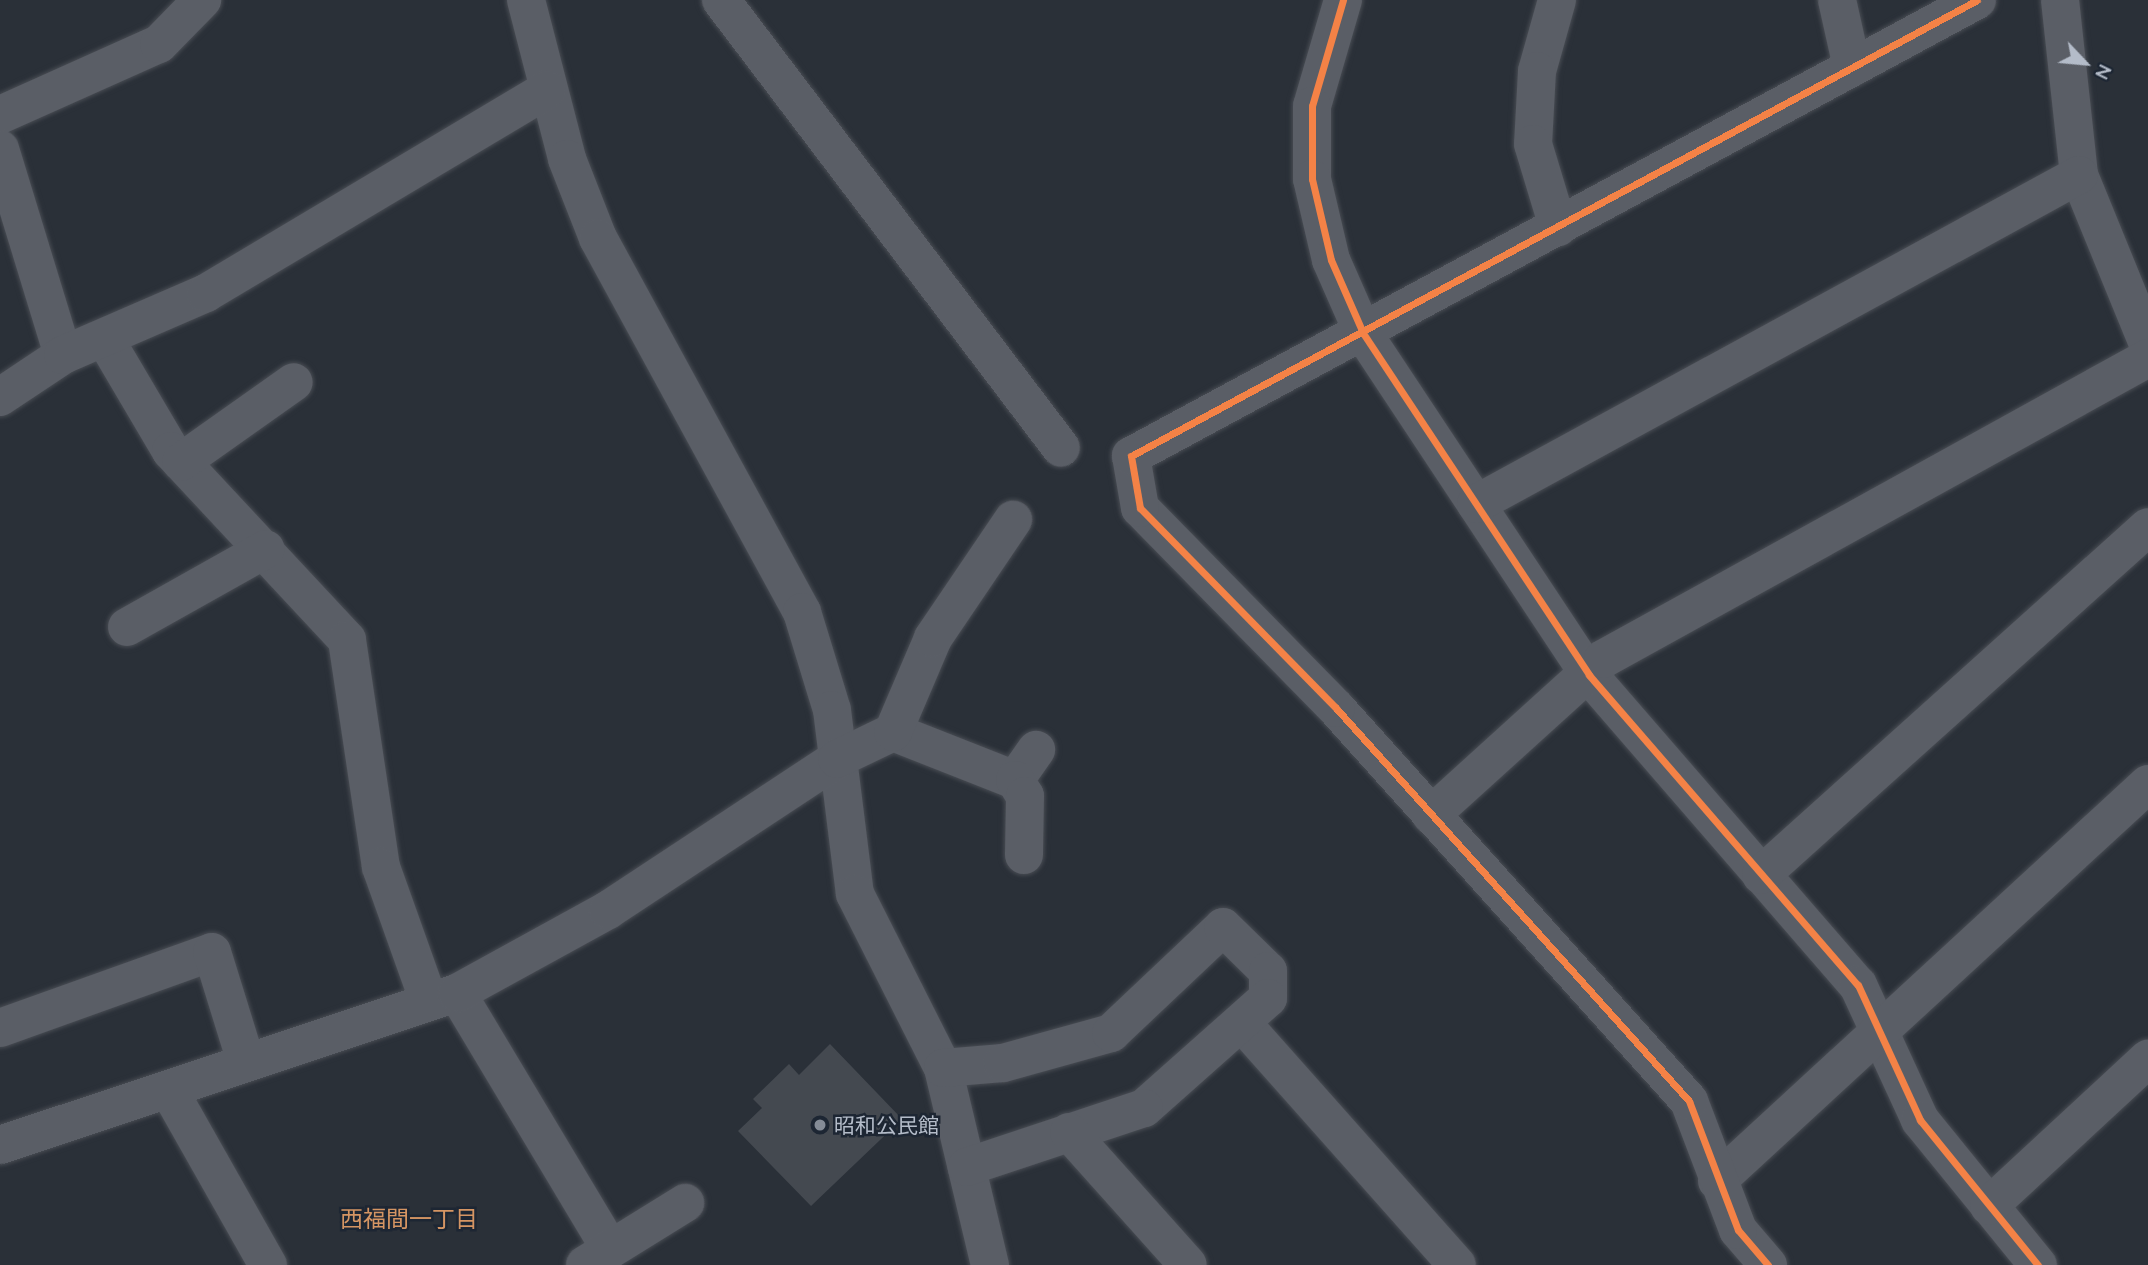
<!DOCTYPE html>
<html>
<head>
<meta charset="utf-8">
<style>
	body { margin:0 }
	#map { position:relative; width:2148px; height:1265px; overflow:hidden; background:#2a3038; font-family:Quicksand,"Noto Sans JP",sans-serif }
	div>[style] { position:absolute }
	.building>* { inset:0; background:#444950 }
	.roads { filter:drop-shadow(0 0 2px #484c53) drop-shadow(0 0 2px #484c53) }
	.minor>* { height:38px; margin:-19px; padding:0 19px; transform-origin:19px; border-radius:19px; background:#5a5e66 }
	.cycleway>* { height:7px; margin:-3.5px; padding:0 3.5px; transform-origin:3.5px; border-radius:3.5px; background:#f48246 }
	.dots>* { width:19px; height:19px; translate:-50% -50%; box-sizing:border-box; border:4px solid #1d2633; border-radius:50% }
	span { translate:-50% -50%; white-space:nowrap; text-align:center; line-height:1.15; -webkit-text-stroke:5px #1d2633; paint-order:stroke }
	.poi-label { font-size:21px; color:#b4bcc9 }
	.left { translate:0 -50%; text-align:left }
	.neighbourhood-label { font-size:23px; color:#d59563 }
	.north { position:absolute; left:2050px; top:28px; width:70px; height:70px; -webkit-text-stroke:5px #1d2633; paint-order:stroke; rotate:116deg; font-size:19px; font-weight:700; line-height:28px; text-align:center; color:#b4bcc9 }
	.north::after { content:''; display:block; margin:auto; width:24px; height:32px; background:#b4bcc9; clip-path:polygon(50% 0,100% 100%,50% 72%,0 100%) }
</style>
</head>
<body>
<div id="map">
	<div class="building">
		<i style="clip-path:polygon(830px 1044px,902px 1119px,811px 1206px,738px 1131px,762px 1108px,753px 1099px,789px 1064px,799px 1075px)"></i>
	</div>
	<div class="roads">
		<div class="minor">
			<i style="left:526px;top:0;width:164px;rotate:75.5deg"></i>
			<i style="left:567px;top:159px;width:85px;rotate:68.6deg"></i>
			<i style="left:598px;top:238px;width:426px;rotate:61.4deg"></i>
			<i style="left:802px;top:612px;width:102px;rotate:73deg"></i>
			<i style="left:832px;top:710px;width:185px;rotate:82.9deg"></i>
			<i style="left:855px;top:894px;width:195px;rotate:63.2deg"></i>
			<i style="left:943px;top:1068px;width:203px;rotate:76.6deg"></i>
			<i style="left:721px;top:0;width:562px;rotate:52.8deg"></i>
			<i style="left:1343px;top:0;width:110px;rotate:106.3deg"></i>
			<i style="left:1312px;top:106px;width:73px;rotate:90deg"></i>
			<i style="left:1312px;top:179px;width:83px;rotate:76.8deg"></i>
			<i style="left:1331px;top:260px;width:80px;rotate:66.3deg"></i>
			<i style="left:1363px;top:333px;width:410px;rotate:56.5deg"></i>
			<i style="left:1589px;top:675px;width:410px;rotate:49.1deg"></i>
			<i style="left:1858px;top:985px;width:149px;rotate:65.3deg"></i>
			<i style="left:1920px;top:1120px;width:187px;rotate:50.9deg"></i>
			<i style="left:1557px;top:0;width:74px;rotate:105.7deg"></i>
			<i style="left:1537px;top:71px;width:73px;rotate:93.1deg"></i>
			<i style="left:1533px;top:144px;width:87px;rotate:73.2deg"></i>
			<i style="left:1837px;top:0;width:69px;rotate:77.4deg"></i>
			<i style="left:2060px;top:0;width:176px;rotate:83.8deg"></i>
			<i style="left:2079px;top:175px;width:183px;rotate:67.8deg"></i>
			<i style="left:0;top:115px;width:174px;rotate:-24.1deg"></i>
			<i style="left:159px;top:44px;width:62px;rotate:-45.7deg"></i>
			<i style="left:0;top:149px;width:215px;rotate:73deg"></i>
			<i style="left:105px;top:339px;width:130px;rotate:59.5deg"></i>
			<i style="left:171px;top:451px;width:258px;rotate:47deg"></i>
			<i style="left:347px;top:640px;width:230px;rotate:81.5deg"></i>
			<i style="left:381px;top:867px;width:143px;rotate:70.4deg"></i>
			<i style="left:0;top:397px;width:76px;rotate:-33.7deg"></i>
			<i style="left:63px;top:355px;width:156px;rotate:-23.4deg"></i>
			<i style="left:206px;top:293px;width:397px;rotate:-30.8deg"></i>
			<i style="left:181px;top:462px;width:138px;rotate:-35.3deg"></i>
			<i style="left:1476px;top:504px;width:687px;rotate:-28.62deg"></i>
			<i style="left:127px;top:627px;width:159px;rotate:-29.3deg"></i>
			<i style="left:893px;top:732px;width:131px;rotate:21.5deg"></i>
			<i style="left:1015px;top:780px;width:37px;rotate:-55deg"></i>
			<i style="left:1015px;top:780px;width:19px;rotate:58deg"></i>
			<i style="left:1025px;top:796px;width:59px;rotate:91deg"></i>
			<i style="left:1431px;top:815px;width:232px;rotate:-42.2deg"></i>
			<i style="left:1603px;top:659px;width:623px;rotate:-28.91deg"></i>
			<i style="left:1761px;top:875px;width:520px;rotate:-41.96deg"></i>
			<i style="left:457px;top:993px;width:298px;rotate:59.1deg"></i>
			<i style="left:1243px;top:1024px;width:322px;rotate:48.4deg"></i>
			<i style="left:0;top:1028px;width:225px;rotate:-19.7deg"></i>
			<i style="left:212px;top:952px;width:115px;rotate:72.8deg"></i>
			<i style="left:943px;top:1068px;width:60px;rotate:-4.8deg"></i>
			<i style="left:1003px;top:1063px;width:112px;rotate:-15.5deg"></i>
			<i style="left:1111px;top:1033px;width:154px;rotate:-43.4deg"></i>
			<i style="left:1223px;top:927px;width:63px;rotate:44.4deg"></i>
			<i style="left:1268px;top:971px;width:27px;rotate:90deg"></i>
			<i style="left:1268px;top:998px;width:166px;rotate:138.4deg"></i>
			<i style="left:1144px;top:1108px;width:187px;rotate:161.6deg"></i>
			<i style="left:170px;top:1092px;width:199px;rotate:60.5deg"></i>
			<i style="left:1069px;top:1132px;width:178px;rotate:48.2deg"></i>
			<i style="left:0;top:1145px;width:482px;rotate:-18.4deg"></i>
			<i style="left:457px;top:993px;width:172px;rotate:-28.8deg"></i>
			<i style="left:608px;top:910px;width:274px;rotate:-33.4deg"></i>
			<i style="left:837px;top:759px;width:62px;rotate:-25.7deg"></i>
			<i style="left:893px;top:732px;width:102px;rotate:-66.9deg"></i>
			<i style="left:933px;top:638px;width:143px;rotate:-55.9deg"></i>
			<i style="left:1717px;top:1181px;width:586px;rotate:-42.65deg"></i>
			<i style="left:1989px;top:1206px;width:217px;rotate:-42.8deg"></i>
			<i style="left:585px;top:1265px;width:118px;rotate:-31.8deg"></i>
			<i style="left:1768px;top:1265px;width:46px;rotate:-130.6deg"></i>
			<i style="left:1738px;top:1230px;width:138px;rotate:-110.8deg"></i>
			<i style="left:1689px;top:1101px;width:528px;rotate:-131.93deg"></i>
			<i style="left:1336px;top:708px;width:280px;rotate:-134.4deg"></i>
			<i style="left:1140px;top:508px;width:53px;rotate:-99.8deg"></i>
			<i style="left:1131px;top:456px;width:961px;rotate:-28.32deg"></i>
		</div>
	</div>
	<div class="cycleway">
		<i style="left:1343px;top:0;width:110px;rotate:106.3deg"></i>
		<i style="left:1312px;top:106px;width:73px;rotate:90deg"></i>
		<i style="left:1312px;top:179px;width:83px;rotate:76.8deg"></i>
		<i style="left:1331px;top:260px;width:80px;rotate:66.3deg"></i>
		<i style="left:1363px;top:333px;width:410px;rotate:56.5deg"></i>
		<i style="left:1589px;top:675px;width:410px;rotate:49.1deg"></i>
		<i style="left:1858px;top:985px;width:149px;rotate:65.3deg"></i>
		<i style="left:1920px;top:1120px;width:187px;rotate:50.9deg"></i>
		<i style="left:1768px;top:1265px;width:46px;rotate:-130.6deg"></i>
		<i style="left:1738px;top:1230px;width:138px;rotate:-110.8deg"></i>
		<i style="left:1689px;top:1101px;width:528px;rotate:-131.93deg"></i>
		<i style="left:1336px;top:708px;width:280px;rotate:-134.4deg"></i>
		<i style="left:1140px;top:508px;width:53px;rotate:-99.8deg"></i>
		<i style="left:1131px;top:456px;width:961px;rotate:-28.32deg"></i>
	</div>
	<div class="dots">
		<i style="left:820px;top:1125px;background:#848b96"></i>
	</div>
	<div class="poi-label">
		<span class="left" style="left:834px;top:1125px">昭和公民館</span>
	</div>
	<div class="neighbourhood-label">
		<span style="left:409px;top:1219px">西福間一丁目</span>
	</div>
	<div class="north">N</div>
</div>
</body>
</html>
